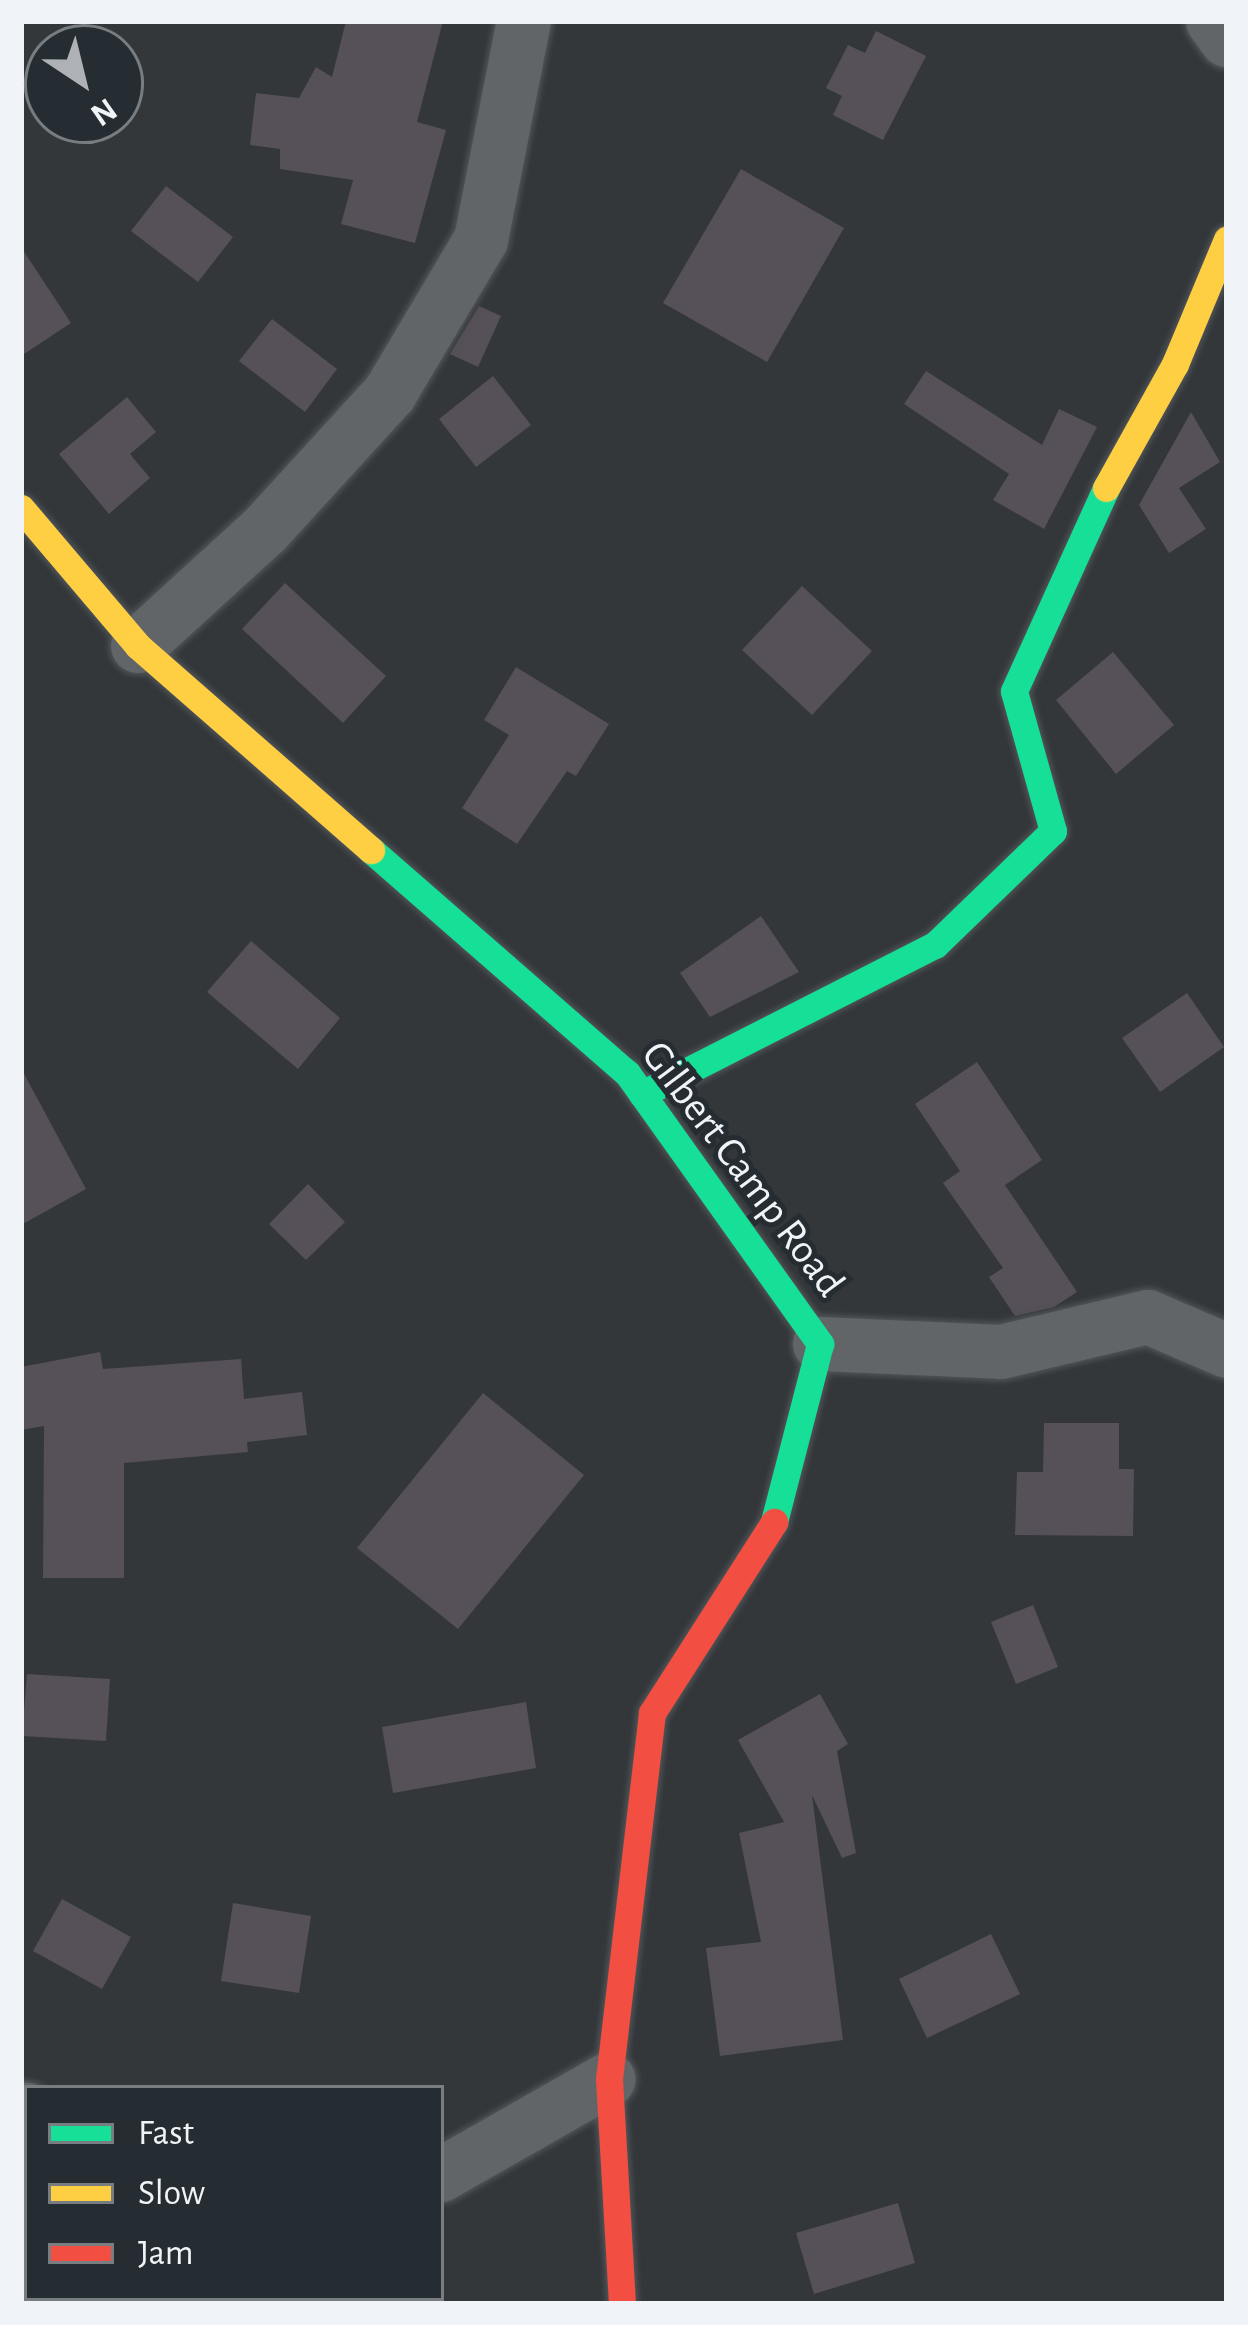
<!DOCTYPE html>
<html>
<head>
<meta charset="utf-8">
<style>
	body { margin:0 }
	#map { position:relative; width:1248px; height:2325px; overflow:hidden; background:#33373a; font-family:"Alegreya Sans",sans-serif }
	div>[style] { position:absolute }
	.building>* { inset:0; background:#565058 }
	.roads { filter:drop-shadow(0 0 3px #525659) drop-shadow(0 0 3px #525659) }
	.street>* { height:54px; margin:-27px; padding:0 27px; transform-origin:27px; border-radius:27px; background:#626567 }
	.fast>* { height:27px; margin:-13.5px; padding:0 13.5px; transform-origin:13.5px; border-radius:13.5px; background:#16e098 }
	.slow>* { height:27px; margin:-13.5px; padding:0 13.5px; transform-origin:13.5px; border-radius:13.5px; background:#ffcf43 }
	.jam>* { height:27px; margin:-13.5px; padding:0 13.5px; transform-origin:13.5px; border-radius:13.5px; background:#f24e42 }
	span { translate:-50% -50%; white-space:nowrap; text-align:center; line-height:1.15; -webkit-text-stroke:10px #262d32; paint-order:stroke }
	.street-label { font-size:42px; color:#f0f4f8 }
	.frame { position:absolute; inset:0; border:24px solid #f0f4f8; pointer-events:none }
	.legend { position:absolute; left:24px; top:2085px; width:420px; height:216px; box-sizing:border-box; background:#262d32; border:3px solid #777d81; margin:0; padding:15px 21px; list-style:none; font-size:36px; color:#f0f4f8 }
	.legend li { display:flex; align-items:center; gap:24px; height:60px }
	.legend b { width:60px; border:3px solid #777d81 }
	.north { position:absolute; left:24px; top:24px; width:120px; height:120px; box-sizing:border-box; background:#262d32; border:3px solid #777d81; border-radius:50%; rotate:145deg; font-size:33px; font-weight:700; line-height:48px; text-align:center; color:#f0f4f8 }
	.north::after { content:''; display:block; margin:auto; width:42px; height:54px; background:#aeb2b6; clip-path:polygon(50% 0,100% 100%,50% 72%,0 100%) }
</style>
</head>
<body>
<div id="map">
	<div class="building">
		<i style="clip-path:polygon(346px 21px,443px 21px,417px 122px,446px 130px,415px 243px,341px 224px,353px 180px,280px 169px,280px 149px,250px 145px,256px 93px,299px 98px,316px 67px,332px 77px)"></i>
		<i style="clip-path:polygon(876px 31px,926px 56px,883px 140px,833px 115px,842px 96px,826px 88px,848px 45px,865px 53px)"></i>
		<i style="clip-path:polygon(741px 169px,844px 228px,767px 362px,663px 303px)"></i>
		<i style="clip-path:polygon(166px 186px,233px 237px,198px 282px,131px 231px)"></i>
		<i style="clip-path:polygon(21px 247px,71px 323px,21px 356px)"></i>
		<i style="clip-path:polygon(479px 306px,501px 316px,478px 367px,450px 354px)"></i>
		<i style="clip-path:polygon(272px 319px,337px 369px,305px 412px,239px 361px)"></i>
		<i style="clip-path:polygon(926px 371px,1042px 445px,1059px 409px,1097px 427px,1044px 529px,993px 500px,1009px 474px,904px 404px)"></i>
		<i style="clip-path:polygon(493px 376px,531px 425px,476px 467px,439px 419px)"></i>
		<i style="clip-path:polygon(127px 397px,156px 432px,130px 454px,150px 478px,109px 514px,59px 454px)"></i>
		<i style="clip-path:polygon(1191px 412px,1220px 462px,1179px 488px,1206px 529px,1169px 553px,1139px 505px)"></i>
		<i style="clip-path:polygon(285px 583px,386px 676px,343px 723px,242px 629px)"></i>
		<i style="clip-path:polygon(802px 586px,872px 651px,812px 715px,742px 650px)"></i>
		<i style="clip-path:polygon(1113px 652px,1174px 725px,1116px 774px,1056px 700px)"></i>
		<i style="clip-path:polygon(516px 667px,609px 724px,576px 776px,567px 771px,517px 844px,462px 808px,509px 735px,484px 720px)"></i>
		<i style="clip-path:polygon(761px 916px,799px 972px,710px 1017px,680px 973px)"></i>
		<i style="clip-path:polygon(251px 941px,340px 1018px,298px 1069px,207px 992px)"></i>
		<i style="clip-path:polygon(1187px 993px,1224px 1047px,1160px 1092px,1122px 1038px)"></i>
		<i style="clip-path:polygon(977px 1062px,1042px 1160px,1005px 1185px,1077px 1292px,1054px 1307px,1015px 1316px,989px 1277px,1003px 1268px,943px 1183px,960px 1171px,915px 1104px)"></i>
		<i style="clip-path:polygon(21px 1068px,86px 1189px,21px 1225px)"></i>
		<i style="clip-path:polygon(308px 1184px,345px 1222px,306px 1260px,269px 1224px)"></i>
		<i style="clip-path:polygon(100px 1352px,103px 1369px,241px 1359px,244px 1399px,302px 1392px,307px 1435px,247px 1442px,248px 1452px,124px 1463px,124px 1578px,43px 1578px,44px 1426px,21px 1430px,21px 1367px)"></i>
		<i style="clip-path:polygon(483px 1393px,584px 1475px,458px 1629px,357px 1548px)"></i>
		<i style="clip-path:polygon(1044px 1423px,1119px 1423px,1119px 1469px,1134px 1469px,1133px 1536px,1015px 1535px,1017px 1472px,1043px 1472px)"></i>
		<i style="clip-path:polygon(1033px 1605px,1058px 1667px,1016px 1684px,991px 1622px)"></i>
		<i style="clip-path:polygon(27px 1674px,110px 1679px,106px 1741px,22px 1736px)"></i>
		<i style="clip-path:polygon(820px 1694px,848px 1744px,837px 1751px,856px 1853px,842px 1858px,812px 1795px,843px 2040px,720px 2056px,706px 1948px,761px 1942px,739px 1833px,784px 1822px,738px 1740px)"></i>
		<i style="clip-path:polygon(526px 1702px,536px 1768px,393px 1793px,382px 1727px)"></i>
		<i style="clip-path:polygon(62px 1899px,131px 1937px,102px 1989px,33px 1951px)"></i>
		<i style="clip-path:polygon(233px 1903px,311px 1916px,299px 1993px,221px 1981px)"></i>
		<i style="clip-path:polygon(991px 1934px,1020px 1994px,927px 2038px,899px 1979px)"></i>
		<i style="clip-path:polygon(898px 2203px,915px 2263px,814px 2294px,796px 2233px)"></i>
	</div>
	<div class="roads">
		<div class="street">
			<i style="left:1213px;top:21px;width:24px;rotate:54deg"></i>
			<i style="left:138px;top:646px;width:172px;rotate:-42.4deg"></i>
			<i style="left:265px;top:530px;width:185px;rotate:-47.6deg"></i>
			<i style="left:390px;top:393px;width:178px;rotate:-59.3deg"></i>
			<i style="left:481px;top:240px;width:223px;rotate:-78.9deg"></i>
			<i style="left:820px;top:1344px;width:181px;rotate:2.5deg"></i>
			<i style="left:1001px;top:1352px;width:151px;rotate:-13.4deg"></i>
			<i style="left:1148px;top:1317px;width:86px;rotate:23.3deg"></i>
			<i style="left:21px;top:2109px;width:6px;rotate:9deg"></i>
			<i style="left:441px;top:2175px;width:193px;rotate:-29.7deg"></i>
		</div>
		<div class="fast">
			<i style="left:371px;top:850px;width:340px;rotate:41.1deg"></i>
			<i style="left:627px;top:1073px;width:333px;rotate:54.5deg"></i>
			<i style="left:820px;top:1344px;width:184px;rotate:104.5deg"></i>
			<i style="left:642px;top:1094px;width:329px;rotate:-27deg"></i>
			<i style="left:935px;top:945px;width:164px;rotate:-44deg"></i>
			<i style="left:1053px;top:831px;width:145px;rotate:-105.6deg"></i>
			<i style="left:1014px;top:691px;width:223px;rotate:-65.6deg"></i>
		</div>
		<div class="slow">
			<i style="left:1106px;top:488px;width:142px;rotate:-60.9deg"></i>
			<i style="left:1175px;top:364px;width:135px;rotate:-67.4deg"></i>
			<i style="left:21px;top:508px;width:181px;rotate:49.7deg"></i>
			<i style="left:138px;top:646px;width:310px;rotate:41.2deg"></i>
		</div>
		<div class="jam">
			<i style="left:622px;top:2304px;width:225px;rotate:-93.3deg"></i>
			<i style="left:609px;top:2079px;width:369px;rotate:-83.3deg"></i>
			<i style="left:652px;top:1713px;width:227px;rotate:-57.4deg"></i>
		</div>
	</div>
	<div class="street-label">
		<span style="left:743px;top:1169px;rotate:53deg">Gilbert Camp Road</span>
	</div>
	<div class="frame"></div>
	<ul class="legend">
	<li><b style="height:15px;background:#16e098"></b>Fast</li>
	<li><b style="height:15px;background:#ffcf43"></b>Slow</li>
	<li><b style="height:15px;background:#f24e42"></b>Jam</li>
	</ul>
	<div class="north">N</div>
</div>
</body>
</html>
